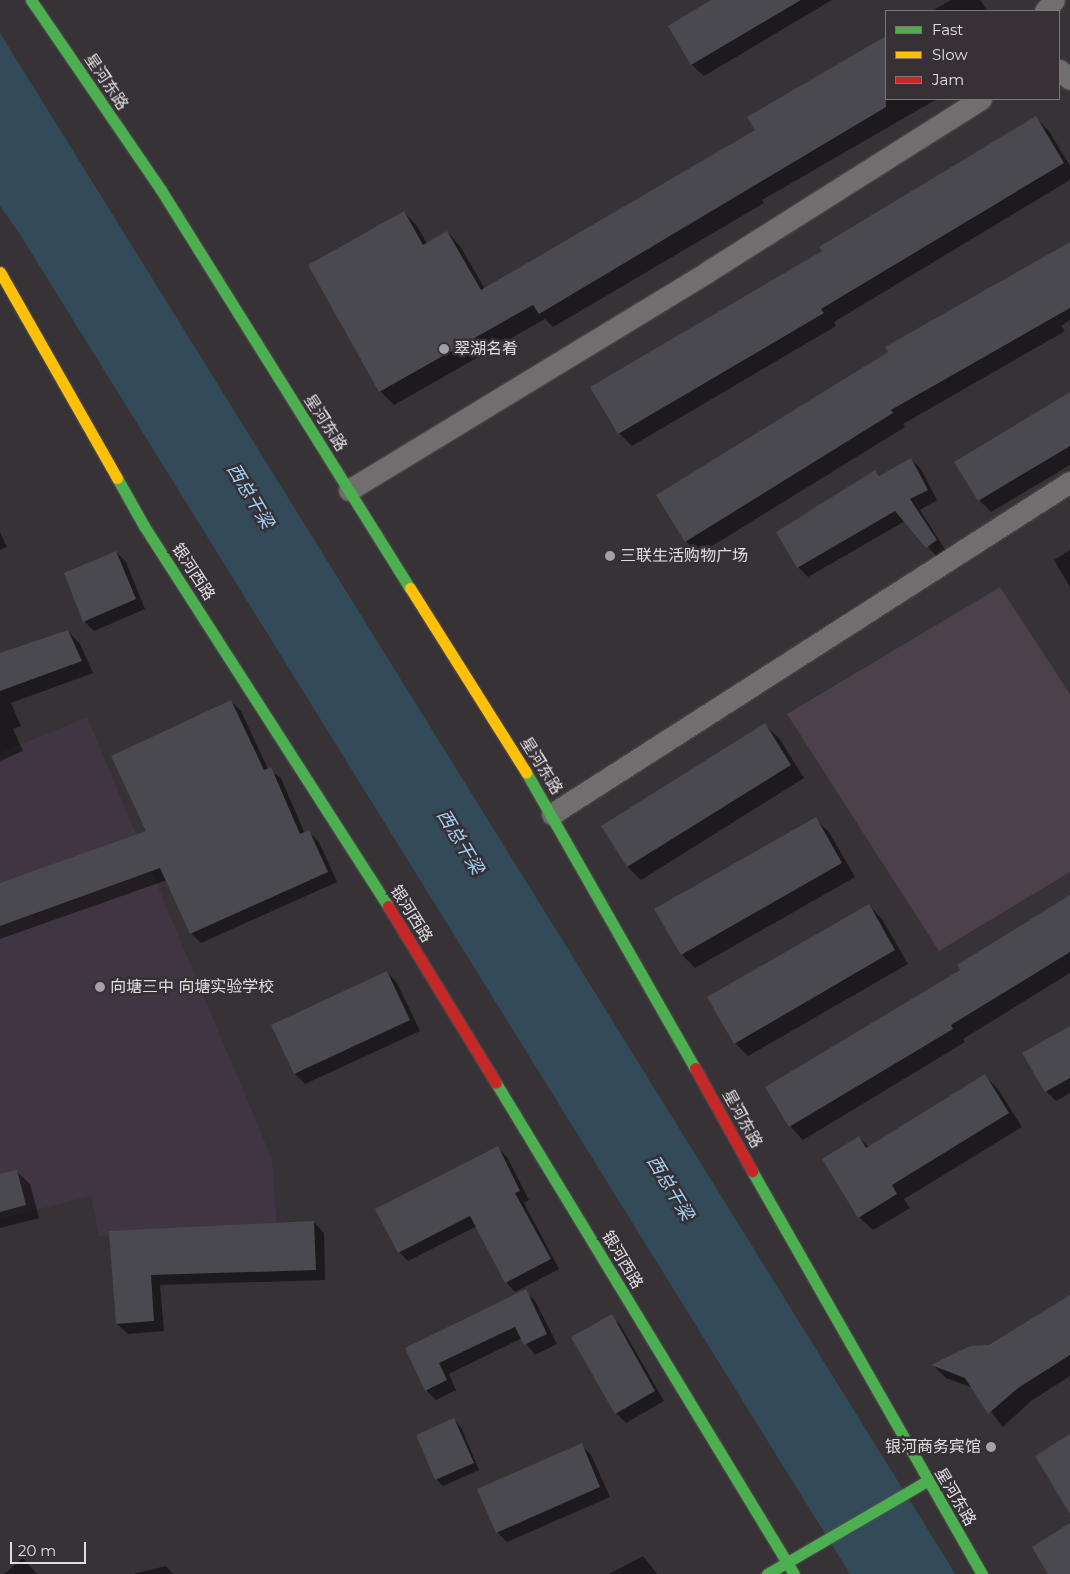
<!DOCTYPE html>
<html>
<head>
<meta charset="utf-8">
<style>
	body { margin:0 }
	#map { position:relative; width:1070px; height:1574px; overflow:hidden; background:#363235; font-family:Montserrat,"Noto Sans SC",sans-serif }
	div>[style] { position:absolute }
	.education>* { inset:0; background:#403542 }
	.green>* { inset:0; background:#4c414b }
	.water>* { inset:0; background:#334a59 }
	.shadow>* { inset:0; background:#0007 }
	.building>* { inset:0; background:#4a494f }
	.roads { filter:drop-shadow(0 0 1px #545153) drop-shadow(0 0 1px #545153) }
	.street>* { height:21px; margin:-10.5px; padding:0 10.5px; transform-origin:10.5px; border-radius:10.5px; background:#716e70 }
	.fast>* { height:11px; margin:-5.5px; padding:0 5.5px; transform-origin:5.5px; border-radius:5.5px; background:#4caf50 }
	.slow>* { height:11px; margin:-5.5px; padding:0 5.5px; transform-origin:5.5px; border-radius:5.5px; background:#ffc107 }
	.jam>* { height:11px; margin:-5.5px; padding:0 5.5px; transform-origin:5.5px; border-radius:5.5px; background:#c62828 }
	.dots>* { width:14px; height:14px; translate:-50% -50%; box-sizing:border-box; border:2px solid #373136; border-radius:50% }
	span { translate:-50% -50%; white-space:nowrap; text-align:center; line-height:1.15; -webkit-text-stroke:5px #373136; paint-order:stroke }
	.street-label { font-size:16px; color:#e0dce0 }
	.poi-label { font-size:16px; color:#e0dce0 }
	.left { translate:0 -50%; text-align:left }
	.right { translate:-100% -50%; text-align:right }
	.water-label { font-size:18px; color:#9fd1f4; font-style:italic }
	.legend { position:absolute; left:885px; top:10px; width:175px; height:90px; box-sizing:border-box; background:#373136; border:1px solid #7b757a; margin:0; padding:6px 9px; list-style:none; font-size:15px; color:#e0dce0 }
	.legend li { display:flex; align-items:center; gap:10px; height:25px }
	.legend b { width:25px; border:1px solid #7b757a }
	.scale { position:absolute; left:10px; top:1542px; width:76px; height:22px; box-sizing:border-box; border:2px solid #e0dce0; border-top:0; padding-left:6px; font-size:15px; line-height:18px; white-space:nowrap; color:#e0dce0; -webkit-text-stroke:4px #373136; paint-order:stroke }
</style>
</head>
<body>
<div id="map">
	<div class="education">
		<i style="clip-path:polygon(87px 717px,272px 1159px,277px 1226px,99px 1236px,91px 1196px,0 1219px,0 753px)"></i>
	</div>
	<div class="green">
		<i style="clip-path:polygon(1000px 587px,1070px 694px,1070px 872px,939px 951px,787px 714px)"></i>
	</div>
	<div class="water">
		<i style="clip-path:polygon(0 33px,948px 1562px,955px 1574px,850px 1574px,21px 236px,0 206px)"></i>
	</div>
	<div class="shadow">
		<i style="clip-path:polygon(713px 0,832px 0,704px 76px,692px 65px,669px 26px)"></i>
		<i style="clip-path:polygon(951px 0,980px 0,988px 11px,932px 11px)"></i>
		<i style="clip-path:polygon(886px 38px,886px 99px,937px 99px,762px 200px,764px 203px,553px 327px,545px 319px,394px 405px,380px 391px,404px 212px,417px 226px,427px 244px,447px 232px,460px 246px,485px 289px,756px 130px,749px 117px)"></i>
		<i style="clip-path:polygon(1036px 118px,1049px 131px,1070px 166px,1070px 180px,834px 322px,836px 326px,632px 446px,619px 433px,823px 252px)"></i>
		<i style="clip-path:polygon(1070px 243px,1070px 320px,1061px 326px,1065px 331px,903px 424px,905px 427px,699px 554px,686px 541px)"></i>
		<i style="clip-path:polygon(1070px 394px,1070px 465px,991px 512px,979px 500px)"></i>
		<i style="clip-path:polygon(911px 459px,921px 469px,937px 500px,920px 510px,946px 551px,937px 557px,905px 521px,808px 577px,798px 567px,875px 471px,880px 476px)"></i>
		<i style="clip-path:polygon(0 532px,7px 547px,0 550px)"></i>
		<i style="clip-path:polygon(1070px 550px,1070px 587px,1054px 560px)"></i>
		<i style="clip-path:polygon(116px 552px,126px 562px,145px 609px,94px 631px,84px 621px)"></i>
		<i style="clip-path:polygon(68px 631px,80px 644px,93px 673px,11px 703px,21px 726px,13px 729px,23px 751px,0 761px,0 654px)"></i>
		<i style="clip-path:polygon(231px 701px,241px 711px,268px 769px,281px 778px,305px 834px,309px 832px,319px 842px,337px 882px,201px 943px,191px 933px,167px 880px,0 939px,0 884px,148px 831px)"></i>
		<i style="clip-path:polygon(765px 725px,779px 738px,804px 778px,641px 880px,628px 867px,602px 826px)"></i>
		<i style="clip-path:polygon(815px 819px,829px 832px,855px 877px,695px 968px,682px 955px)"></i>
		<i style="clip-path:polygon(1070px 896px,1070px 973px,963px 1039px,965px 1042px,803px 1140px,790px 1126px,962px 970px)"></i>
		<i style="clip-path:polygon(869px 906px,882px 919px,908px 964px,748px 1056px,735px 1043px)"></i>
		<i style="clip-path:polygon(387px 972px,397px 983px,420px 1031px,305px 1084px,295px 1074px)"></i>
		<i style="clip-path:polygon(1070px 1027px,1070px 1093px,1056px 1101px,1046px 1091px)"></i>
		<i style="clip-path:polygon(985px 1076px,998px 1089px,1022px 1127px,904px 1199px,910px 1208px,873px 1230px,859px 1217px,859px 1137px,869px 1148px)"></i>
		<i style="clip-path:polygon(498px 1148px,507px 1157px,529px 1200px,524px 1203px,559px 1269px,515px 1292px,506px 1282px,477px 1226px,408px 1261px,399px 1252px)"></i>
		<i style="clip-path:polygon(16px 1171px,30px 1184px,39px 1218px,0 1228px,0 1175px)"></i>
		<i style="clip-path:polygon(314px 1222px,324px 1233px,325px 1280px,160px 1285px,164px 1331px,128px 1334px,117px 1324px,111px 1232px)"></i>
		<i style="clip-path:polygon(525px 1291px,535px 1301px,557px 1344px,535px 1355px,522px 1338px,449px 1374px,456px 1390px,436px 1400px,426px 1390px,406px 1349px)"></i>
		<i style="clip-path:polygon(1070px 1296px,1070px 1376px,1031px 1401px,1003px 1427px,973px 1388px,946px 1378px,933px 1365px,989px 1346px)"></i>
		<i style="clip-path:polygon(611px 1316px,621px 1326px,664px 1401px,626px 1423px,616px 1413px)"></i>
		<i style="clip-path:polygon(454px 1420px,461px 1427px,479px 1470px,443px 1486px,436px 1479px)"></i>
		<i style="clip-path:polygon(581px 1445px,591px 1455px,610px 1497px,507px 1542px,497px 1532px)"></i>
		<i style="clip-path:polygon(643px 1556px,657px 1574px,609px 1574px)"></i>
		<i style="clip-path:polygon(23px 1558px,37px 1574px,4px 1574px)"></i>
		<i style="clip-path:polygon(166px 1566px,173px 1574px,133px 1574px)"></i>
	</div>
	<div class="building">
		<i style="clip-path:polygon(711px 0,801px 0,691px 65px,668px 26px)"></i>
		<i style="clip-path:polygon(886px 36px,886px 107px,539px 314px,533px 305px,379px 392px,308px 265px,404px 211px,423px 245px,447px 231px,481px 290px,755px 130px,747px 117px)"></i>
		<i style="clip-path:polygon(1036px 116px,1064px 163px,821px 309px,824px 313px,618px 434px,590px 387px,822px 251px,819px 247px)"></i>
		<i style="clip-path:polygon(1070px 242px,1070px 308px,891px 410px,893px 413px,685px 542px,656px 495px,888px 352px,885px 347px)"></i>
		<i style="clip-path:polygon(1070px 392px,1070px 446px,978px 501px,954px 462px)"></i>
		<i style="clip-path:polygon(911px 458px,928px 490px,910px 499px,937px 540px,926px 548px,895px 511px,797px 568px,776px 532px,875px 470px,879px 476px)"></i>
		<i style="clip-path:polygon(116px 551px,136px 599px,83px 622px,64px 573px)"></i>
		<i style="clip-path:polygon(68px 630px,82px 661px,0 691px,0 653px)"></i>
		<i style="clip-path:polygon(231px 700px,264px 770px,271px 767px,300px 834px,309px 830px,328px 872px,190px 934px,160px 868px,0 926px,0 883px,146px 831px,111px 756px)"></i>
		<i style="clip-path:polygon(765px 723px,791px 765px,627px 867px,601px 826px)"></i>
		<i style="clip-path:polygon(816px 817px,842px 863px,681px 955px,654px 909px)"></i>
		<i style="clip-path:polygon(1070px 895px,1070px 952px,951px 1025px,953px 1029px,789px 1127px,765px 1087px,960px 970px,957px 965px)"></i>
		<i style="clip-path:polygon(869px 904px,895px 950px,734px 1044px,707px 997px)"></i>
		<i style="clip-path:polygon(387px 971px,410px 1020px,294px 1074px,271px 1025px)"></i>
		<i style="clip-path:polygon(1070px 1026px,1070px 1078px,1045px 1092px,1022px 1053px)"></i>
		<i style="clip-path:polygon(985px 1074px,1009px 1113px,892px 1185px,897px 1194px,858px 1218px,822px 1159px,859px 1136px,866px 1148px)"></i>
		<i style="clip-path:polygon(498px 1146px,520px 1191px,515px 1193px,551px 1259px,505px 1283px,470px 1216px,398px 1253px,375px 1209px)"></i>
		<i style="clip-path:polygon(17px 1170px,26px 1205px,0 1212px,0 1174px)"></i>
		<i style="clip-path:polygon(314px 1221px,316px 1270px,151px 1275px,154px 1321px,116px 1324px,109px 1231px)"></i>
		<i style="clip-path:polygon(526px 1289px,547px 1334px,524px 1345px,515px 1327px,439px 1363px,447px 1380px,425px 1391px,405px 1348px)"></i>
		<i style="clip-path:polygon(1070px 1295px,1070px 1355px,1018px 1388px,988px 1414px,965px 1378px,931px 1365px,970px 1346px,989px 1345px)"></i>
		<i style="clip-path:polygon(612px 1314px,655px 1391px,615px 1414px,571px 1337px)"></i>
		<i style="clip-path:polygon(454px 1418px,474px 1463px,435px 1480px,416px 1435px)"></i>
		<i style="clip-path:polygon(1070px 1434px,1070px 1514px,1035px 1456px)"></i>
		<i style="clip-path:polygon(582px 1443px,600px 1487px,496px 1533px,477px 1489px)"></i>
		<i style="clip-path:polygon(1070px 1523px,1070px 1574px,1048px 1574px,1032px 1547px)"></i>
	</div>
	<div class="roads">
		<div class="street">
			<i style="left:1045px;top:11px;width:14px;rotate:-51deg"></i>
			<i style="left:1059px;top:70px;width:14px;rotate:39deg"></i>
			<i style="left:349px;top:490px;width:419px;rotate:-31.3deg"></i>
			<i style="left:707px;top:272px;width:324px;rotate:-32.3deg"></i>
			<i style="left:552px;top:814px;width:615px;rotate:-32.66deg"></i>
		</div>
		<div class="fast">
			<i style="left:31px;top:0;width:230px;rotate:55.6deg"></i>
			<i style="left:161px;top:190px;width:469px;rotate:58deg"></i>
			<i style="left:117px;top:478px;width:55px;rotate:60.6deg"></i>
			<i style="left:144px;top:526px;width:452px;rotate:57.3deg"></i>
			<i style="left:526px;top:772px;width:341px;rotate:60.3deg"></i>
			<i style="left:496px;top:1083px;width:574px;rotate:58.75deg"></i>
			<i style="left:752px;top:1171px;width:464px;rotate:60.3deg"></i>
			<i style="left:767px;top:1574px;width:185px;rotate:-30.2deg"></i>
		</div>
		<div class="slow">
			<i style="left:0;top:272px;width:237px;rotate:60.4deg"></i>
			<i style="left:410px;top:588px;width:218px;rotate:57.8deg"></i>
		</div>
		<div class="jam">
			<i style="left:388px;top:906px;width:207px;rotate:58.6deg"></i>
			<i style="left:695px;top:1068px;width:118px;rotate:61deg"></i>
		</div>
	</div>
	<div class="dots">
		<i style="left:444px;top:349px;background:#a4a0a4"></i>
		<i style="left:610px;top:556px;background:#a4a0a4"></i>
		<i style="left:100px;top:987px;background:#a4a0a4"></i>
		<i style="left:991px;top:1447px;background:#a4a0a4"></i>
	</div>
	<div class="street-label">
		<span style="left:106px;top:82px;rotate:56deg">星河东路</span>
		<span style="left:325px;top:423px;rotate:57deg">星河东路</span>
		<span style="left:193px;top:572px;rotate:57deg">银河西路</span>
		<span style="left:541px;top:766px;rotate:58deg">星河东路</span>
		<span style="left:411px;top:914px;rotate:58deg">银河西路</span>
		<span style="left:742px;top:1119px;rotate:61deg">星河东路</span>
		<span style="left:622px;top:1260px;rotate:59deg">银河西路</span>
		<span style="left:955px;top:1497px;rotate:59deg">星河东路</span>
	</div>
	<div class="poi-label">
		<span class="left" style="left:454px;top:349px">翠湖名肴</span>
		<span class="left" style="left:620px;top:556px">三联生活购物广场</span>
		<span class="left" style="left:110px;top:987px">向塘三中 向塘实验学校</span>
		<span class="right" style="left:981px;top:1447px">银河商务宾馆</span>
	</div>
	<div class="water-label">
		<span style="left:250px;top:496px;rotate:59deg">西总干梁</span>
		<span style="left:460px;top:842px;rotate:59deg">西总干梁</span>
		<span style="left:670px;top:1188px;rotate:59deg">西总干梁</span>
	</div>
	<ul class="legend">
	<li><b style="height:6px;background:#4caf50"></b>Fast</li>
	<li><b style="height:6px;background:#ffc107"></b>Slow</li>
	<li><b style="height:6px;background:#c62828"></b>Jam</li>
	</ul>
	<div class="scale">20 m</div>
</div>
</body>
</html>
